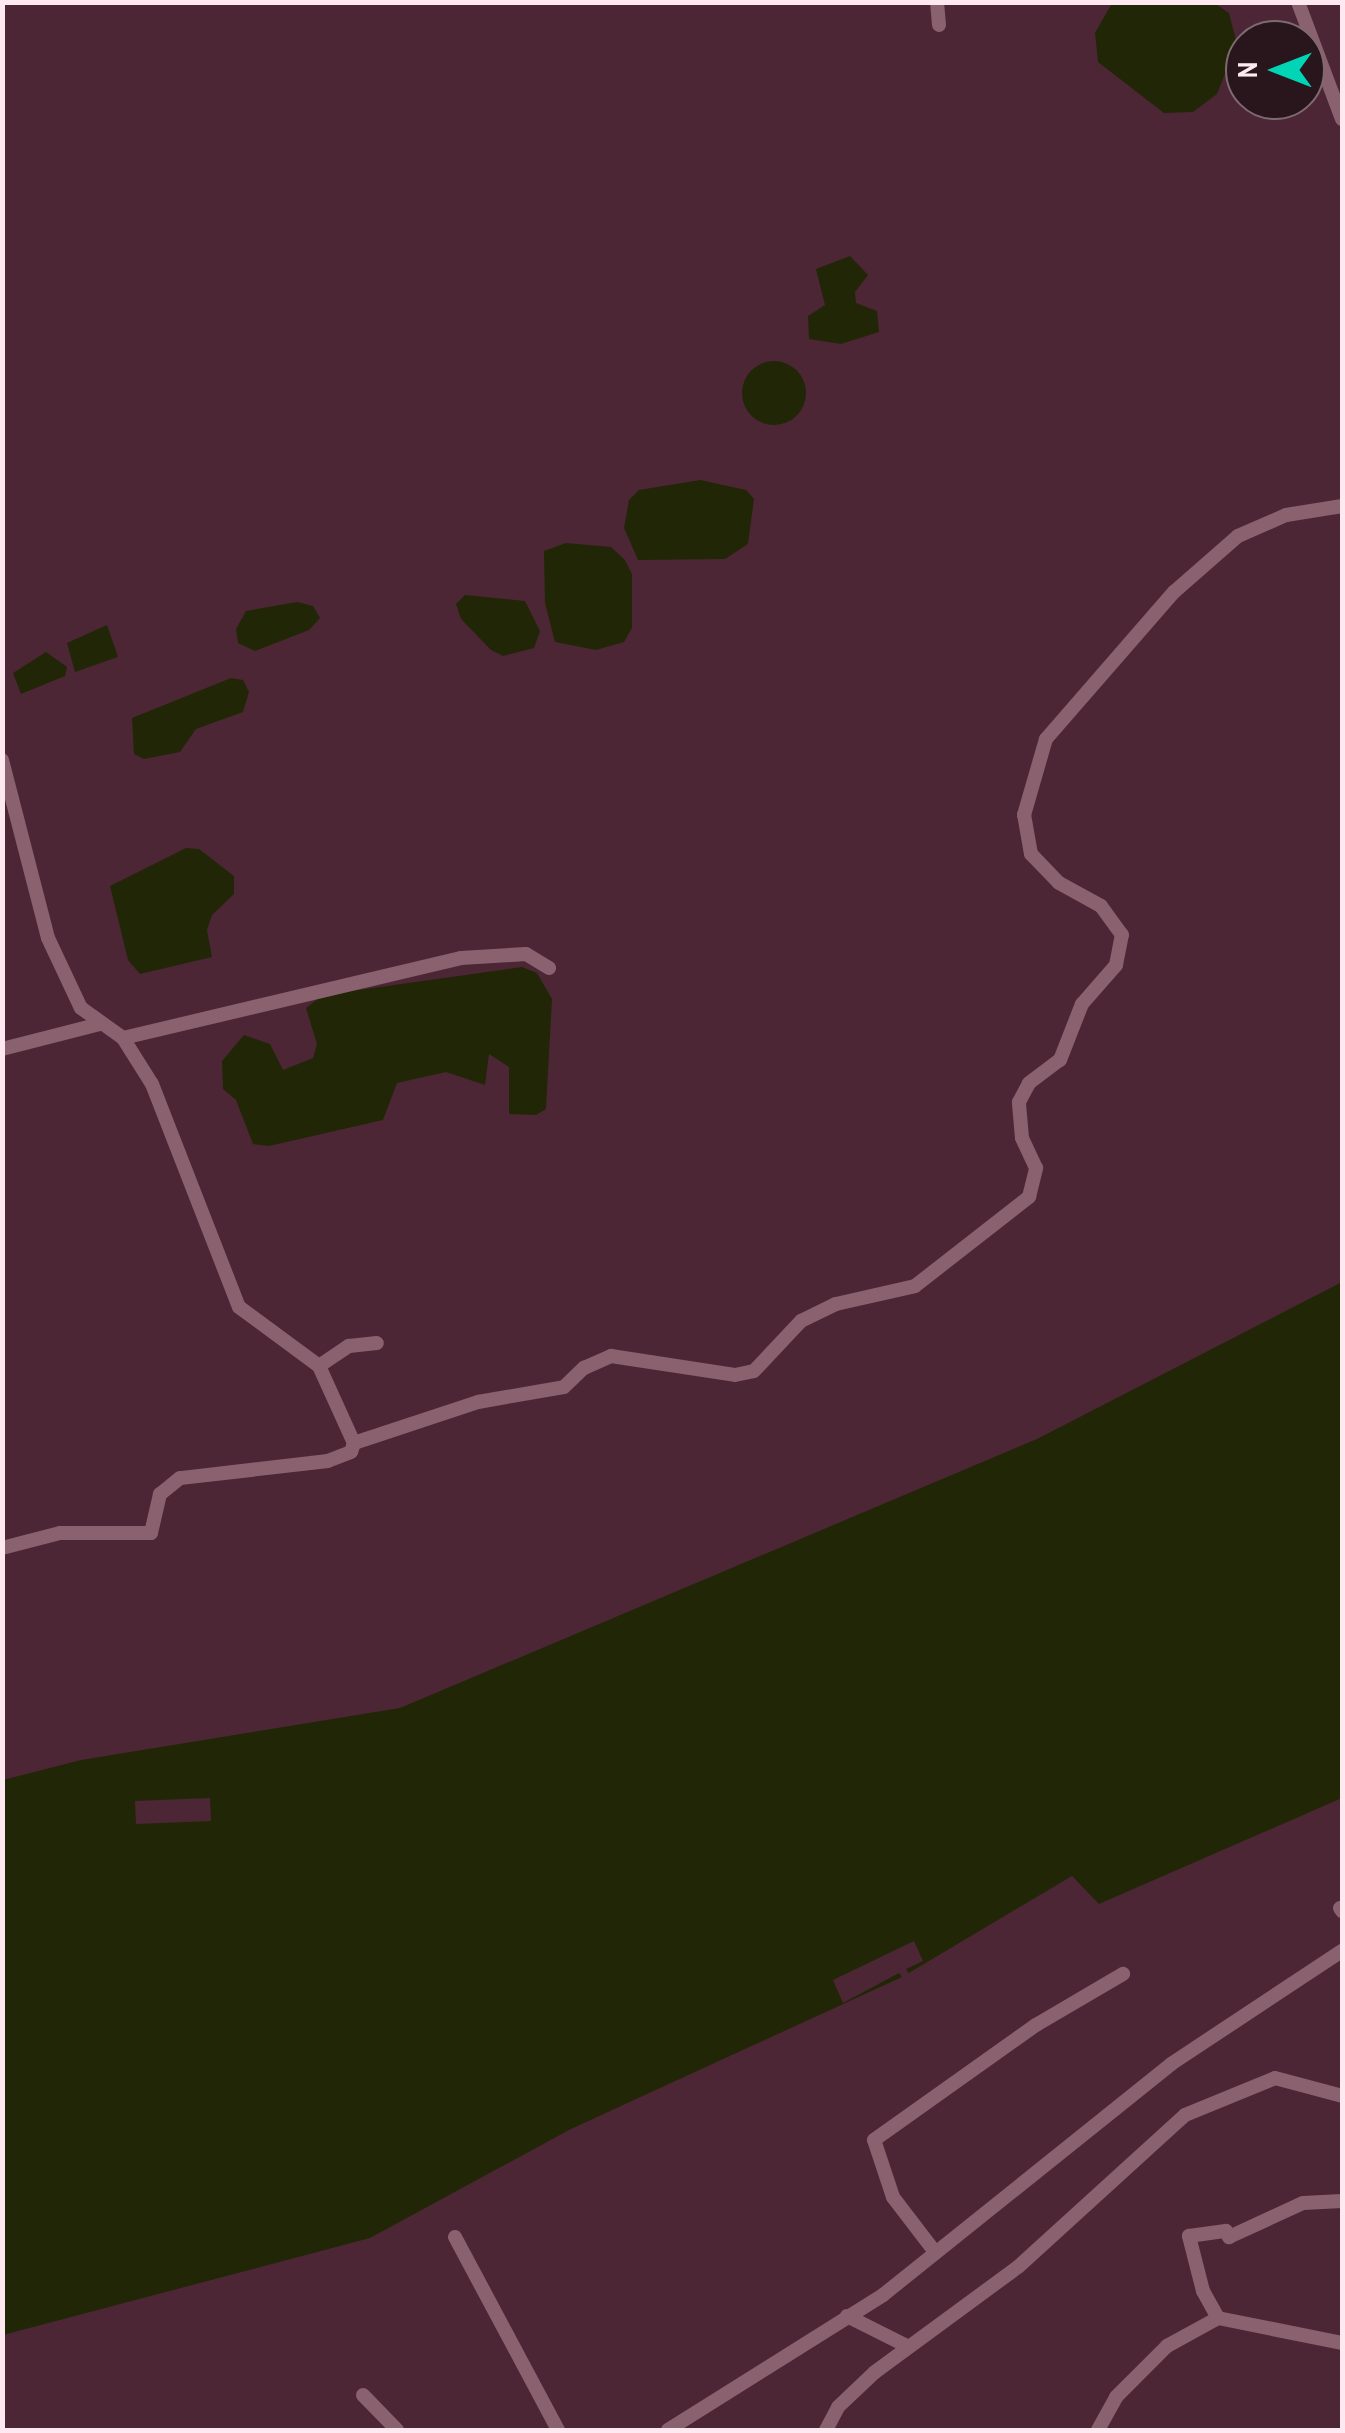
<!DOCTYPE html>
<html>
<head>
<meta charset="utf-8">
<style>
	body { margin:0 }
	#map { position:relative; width:1345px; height:2433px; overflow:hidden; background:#4d2635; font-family:"Archivo Narrow",sans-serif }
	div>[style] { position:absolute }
	.water>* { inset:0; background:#212607 }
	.round { border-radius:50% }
	.pier>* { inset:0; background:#4d2635 }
	.street>* { height:14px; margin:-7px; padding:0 7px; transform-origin:7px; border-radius:7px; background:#8a616e }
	span { translate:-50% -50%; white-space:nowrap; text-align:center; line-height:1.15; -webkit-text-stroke:8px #28161c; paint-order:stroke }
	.frame { position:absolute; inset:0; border:5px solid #ffe9f0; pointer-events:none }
	.north { position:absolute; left:1225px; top:20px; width:100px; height:100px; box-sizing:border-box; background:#28161c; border:2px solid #7e6a71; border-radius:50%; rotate:270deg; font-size:28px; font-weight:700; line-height:40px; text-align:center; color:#ffe9f0 }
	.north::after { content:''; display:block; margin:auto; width:35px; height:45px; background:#02d5b6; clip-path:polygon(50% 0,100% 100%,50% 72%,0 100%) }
</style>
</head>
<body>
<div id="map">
	<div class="water">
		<i style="clip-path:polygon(1112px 3px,1214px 3px,1229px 13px,1237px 44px,1217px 94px,1193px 112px,1164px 113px,1098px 62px,1095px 33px)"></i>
		<i style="clip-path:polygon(850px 256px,868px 275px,855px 292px,856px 303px,877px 311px,879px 332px,841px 344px,809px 339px,808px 316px,825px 305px,816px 269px)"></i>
		<i class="round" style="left:742px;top:361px;width:64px;height:64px"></i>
		<i style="clip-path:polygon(700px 480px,746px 490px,754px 499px,748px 544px,725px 559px,638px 560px,624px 528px,629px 500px,639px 490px)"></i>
		<i style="clip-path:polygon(566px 543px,611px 547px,625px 560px,632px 574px,632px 628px,624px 642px,596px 650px,555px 642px,545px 603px,544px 551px)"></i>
		<i style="clip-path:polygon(465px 595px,525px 601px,540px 631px,534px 648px,503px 656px,491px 650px,461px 619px,456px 604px)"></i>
		<i style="clip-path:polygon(297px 602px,313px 606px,320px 618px,309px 630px,255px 651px,238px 643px,236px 629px,246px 611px)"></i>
		<i style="clip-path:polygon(107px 625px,118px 657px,75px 672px,67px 643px)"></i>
		<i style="clip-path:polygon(46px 652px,67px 667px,65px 676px,21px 694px,13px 673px)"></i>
		<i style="clip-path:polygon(231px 678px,243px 680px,249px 692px,243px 712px,196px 729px,180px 752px,144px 759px,134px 754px,132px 718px)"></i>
		<i style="clip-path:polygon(186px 848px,199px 849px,234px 876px,234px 894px,212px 915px,207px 930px,212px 957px,140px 974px,128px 960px,110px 886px)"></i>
		<i style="clip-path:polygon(522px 967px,537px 973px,552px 999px,546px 1109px,536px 1115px,509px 1114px,509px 1067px,489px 1054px,485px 1085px,446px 1072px,397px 1083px,383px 1120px,269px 1146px,253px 1144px,236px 1100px,223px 1089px,222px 1061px,244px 1035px,270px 1044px,283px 1070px,313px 1058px,317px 1044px,306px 1008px,323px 995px)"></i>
		<i style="clip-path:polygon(1342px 1282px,1342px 1798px,1099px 1904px,1072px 1876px,902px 1977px,571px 2129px,370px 2238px,3px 2335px,3px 1780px,81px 1760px,400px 1708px,1037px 1439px)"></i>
	</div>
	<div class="pier">
		<i style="clip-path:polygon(210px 1798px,211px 1821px,136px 1824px,135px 1801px)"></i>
		<i style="clip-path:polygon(914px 1941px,923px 1961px,906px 1969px,911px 1977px,905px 1981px,899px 1973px,843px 2003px,833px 1980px)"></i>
	</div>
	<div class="street">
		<i style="left:937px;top:2px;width:23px;rotate:85deg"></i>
		<i style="left:1298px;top:2px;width:125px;rotate:69.4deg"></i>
		<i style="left:2px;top:760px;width:184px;rotate:75.5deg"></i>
		<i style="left:48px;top:938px;width:77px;rotate:64.8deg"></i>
		<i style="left:81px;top:1008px;width:52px;rotate:35.5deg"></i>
		<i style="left:123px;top:1038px;width:54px;rotate:57.8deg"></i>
		<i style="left:152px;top:1084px;width:239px;rotate:68.7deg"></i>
		<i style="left:239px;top:1307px;width:99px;rotate:36.4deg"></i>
		<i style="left:319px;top:1366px;width:85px;rotate:65.6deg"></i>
		<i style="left:354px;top:1443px;width:9px;rotate:108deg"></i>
		<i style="left:351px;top:1452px;width:25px;rotate:159deg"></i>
		<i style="left:328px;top:1461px;width:149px;rotate:173.4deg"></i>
		<i style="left:180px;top:1478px;width:26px;rotate:141deg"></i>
		<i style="left:160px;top:1494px;width:40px;rotate:103deg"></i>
		<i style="left:151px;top:1533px;width:91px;rotate:180deg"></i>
		<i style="left:60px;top:1533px;width:60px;rotate:165.5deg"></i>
		<i style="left:123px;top:1038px;width:347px;rotate:-13.3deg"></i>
		<i style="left:461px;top:958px;width:65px;rotate:-3.5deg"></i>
		<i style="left:526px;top:954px;width:27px;rotate:31deg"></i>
		<i style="left:2px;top:1049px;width:101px;rotate:-14.3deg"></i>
		<i style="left:319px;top:1366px;width:36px;rotate:-34deg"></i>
		<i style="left:349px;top:1346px;width:28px;rotate:-6deg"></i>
		<i style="left:354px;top:1443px;width:131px;rotate:-18.3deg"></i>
		<i style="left:478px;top:1402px;width:87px;rotate:-9.9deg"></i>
		<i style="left:564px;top:1387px;width:28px;rotate:-44deg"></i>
		<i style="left:584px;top:1368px;width:30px;rotate:-24deg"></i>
		<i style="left:611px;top:1356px;width:125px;rotate:8.7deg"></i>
		<i style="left:735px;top:1375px;width:19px;rotate:-12deg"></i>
		<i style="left:754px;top:1371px;width:69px;rotate:-46.8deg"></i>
		<i style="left:801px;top:1321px;width:39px;rotate:-26deg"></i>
		<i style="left:836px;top:1304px;width:81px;rotate:-12.8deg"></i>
		<i style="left:915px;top:1286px;width:145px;rotate:-38deg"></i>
		<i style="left:1029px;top:1197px;width:30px;rotate:-76deg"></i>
		<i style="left:1036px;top:1168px;width:33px;rotate:-115deg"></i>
		<i style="left:1022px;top:1138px;width:36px;rotate:-95deg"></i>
		<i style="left:1019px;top:1102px;width:21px;rotate:-62deg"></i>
		<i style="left:1029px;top:1083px;width:39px;rotate:-37deg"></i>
		<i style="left:1060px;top:1060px;width:60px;rotate:-68.6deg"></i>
		<i style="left:1082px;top:1004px;width:52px;rotate:-48.9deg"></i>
		<i style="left:1116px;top:965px;width:31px;rotate:-79deg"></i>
		<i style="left:1122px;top:935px;width:36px;rotate:-126deg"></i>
		<i style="left:1101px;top:906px;width:48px;rotate:-151.3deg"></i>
		<i style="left:1059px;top:883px;width:40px;rotate:-134deg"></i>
		<i style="left:1031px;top:854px;width:40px;rotate:-100deg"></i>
		<i style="left:1024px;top:815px;width:79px;rotate:-73.9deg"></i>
		<i style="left:1046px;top:739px;width:195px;rotate:-49deg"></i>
		<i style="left:1174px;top:592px;width:85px;rotate:-41.2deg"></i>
		<i style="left:1238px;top:536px;width:52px;rotate:-23.6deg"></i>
		<i style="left:1286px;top:515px;width:57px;rotate:-9.1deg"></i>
		<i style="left:1340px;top:1908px;width:4px;rotate:56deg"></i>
		<i style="left:455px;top:2237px;width:219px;rotate:61.9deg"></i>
		<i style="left:935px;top:2252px;width:69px;rotate:-127.4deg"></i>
		<i style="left:893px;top:2197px;width:60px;rotate:-108.4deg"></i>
		<i style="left:874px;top:2140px;width:199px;rotate:-35.4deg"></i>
		<i style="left:1036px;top:2025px;width:101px;rotate:-30.4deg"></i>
		<i style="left:847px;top:2316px;width:67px;rotate:26.6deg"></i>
		<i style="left:1218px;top:2318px;width:126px;rotate:11.4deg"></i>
		<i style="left:363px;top:2395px;width:49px;rotate:45.8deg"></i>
		<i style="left:668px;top:2430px;width:254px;rotate:-32.1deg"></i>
		<i style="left:883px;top:2295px;width:369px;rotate:-38.7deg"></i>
		<i style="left:1171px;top:2064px;width:205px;rotate:-33.5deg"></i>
		<i style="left:826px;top:2430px;width:26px;rotate:-62deg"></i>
		<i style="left:838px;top:2407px;width:51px;rotate:-43.4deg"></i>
		<i style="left:875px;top:2372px;width:177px;rotate:-36.3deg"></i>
		<i style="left:1018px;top:2267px;width:226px;rotate:-42.3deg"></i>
		<i style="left:1185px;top:2115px;width:97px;rotate:-22.3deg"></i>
		<i style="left:1275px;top:2078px;width:69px;rotate:15deg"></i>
		<i style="left:1098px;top:2430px;width:38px;rotate:-61deg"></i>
		<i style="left:1116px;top:2397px;width:72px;rotate:-45deg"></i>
		<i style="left:1167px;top:2346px;width:58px;rotate:-28.8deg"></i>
		<i style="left:1218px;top:2318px;width:31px;rotate:-119deg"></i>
		<i style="left:1203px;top:2291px;width:57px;rotate:-104.3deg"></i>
		<i style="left:1189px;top:2236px;width:37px;rotate:-8deg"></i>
		<i style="left:1226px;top:2231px;width:7px;rotate:63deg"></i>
		<i style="left:1229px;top:2237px;width:81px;rotate:-24.7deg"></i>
		<i style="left:1303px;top:2203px;width:39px;rotate:-3deg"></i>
	</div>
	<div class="frame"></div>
	<div class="north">N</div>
</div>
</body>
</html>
